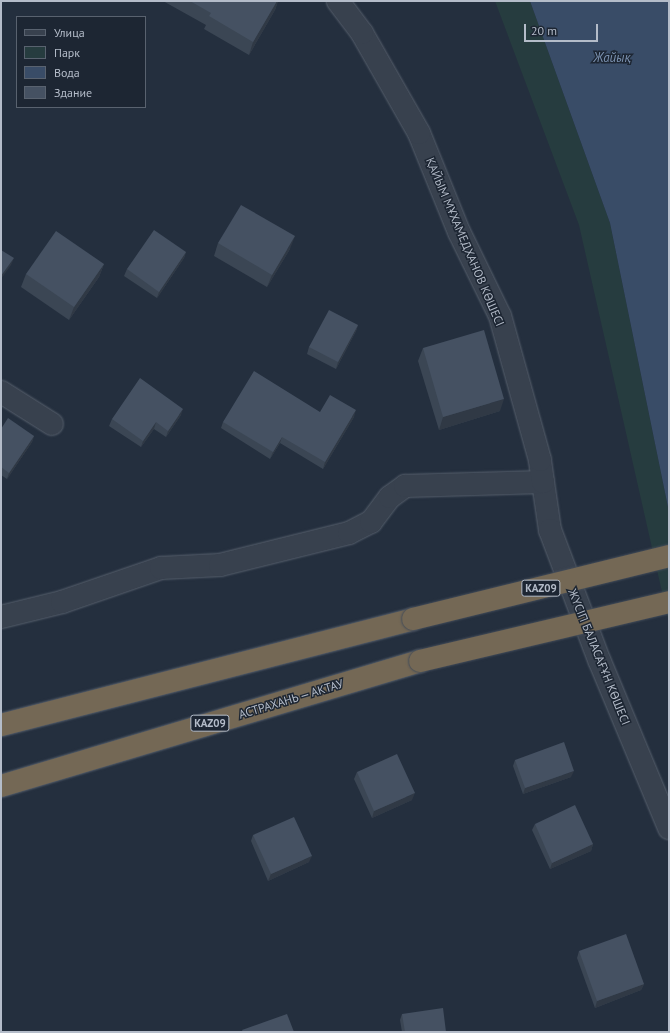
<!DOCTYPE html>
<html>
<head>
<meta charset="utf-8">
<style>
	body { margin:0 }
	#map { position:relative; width:670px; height:1033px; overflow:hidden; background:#242f3e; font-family:"PT Sans",sans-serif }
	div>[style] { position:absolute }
	.green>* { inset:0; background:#263c3f }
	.water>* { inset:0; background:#394c67 }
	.roads { filter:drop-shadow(0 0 1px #565f6c) drop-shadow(0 0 1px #565f6c) }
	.minor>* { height:22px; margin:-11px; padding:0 11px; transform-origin:11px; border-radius:11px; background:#38414e }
	.highway>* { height:22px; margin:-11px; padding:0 11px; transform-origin:11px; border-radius:11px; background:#746855 }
	.bridges { filter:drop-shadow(0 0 1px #434c59) drop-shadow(0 0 1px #434c59) }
	.highway-bridge>* { height:22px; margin:-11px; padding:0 11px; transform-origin:11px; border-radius:11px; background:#746855 }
	.wall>* { inset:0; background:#3b4654 }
	.shaded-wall>* { inset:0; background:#303945 }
	.building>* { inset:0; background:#455162 }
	span { translate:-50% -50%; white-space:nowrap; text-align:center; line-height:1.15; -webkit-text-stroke:3px #1d2633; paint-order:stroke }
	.shield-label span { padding:1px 3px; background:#1d2633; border:1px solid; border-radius:3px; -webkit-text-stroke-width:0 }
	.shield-label { font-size:11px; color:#b4bcc9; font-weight:700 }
	.street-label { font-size:12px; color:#b4bcc9 }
	.water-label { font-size:13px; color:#7c92b1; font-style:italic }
	.frame { position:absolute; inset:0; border:2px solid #b4bcc9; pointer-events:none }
	.legend { position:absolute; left:16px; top:16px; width:130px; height:92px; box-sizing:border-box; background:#1d2633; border:1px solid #59626f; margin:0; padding:5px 7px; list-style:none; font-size:12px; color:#b4bcc9 }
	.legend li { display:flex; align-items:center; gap:8px; height:20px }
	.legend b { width:20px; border:1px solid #59626f }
	.scale { position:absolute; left:524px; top:24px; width:74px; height:18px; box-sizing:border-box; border:2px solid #b4bcc9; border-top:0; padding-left:5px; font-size:12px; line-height:14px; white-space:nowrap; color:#b4bcc9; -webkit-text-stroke:3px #1d2633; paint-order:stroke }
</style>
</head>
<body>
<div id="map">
	<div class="green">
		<i style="clip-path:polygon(495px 1px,530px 1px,610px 223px,669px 512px,669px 623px,579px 225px)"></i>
	</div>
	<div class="water">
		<i style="clip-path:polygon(530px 1px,669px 1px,669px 512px,610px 223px)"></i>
	</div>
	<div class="roads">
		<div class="minor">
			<i style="left:1px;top:392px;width:60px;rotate:32.1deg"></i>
			<i style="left:543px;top:482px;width:49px;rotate:81.7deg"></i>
			<i style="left:550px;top:530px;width:141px;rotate:69.3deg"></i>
			<i style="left:600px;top:662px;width:180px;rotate:67.4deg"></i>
			<i style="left:1px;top:617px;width:63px;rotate:-13.8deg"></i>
			<i style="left:62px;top:602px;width:105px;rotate:-19deg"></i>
			<i style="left:161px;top:568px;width:59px;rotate:-2.9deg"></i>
			<i style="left:220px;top:565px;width:133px;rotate:-13.9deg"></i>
			<i style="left:349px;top:533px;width:25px;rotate:-27deg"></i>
			<i style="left:371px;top:522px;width:31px;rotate:-53deg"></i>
			<i style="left:390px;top:497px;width:19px;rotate:-36deg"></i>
			<i style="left:405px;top:486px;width:138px;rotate:-1.7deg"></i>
			<i style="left:543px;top:482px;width:22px;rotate:-98deg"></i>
			<i style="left:540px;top:460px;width:149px;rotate:-105.5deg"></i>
			<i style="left:500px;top:316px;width:93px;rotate:-116deg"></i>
			<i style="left:459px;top:232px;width:107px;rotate:-112deg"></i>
			<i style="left:419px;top:133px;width:115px;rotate:-119.7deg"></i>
			<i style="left:362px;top:33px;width:40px;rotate:-127deg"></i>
		</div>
		<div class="highway">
			<i style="left:1px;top:725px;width:425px;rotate:-14.4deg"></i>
			<i style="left:1px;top:786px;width:437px;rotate:-16.6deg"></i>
		</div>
	</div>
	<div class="bridges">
		<div class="highway-bridge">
			<i style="left:413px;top:619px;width:264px;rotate:-13.8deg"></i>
			<i style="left:420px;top:661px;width:256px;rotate:-13.3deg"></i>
		</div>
	</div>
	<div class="wall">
		<i style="clip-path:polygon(163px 1px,278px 1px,275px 10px,249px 55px,204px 29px,206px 25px)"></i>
		<i style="clip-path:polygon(218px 243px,290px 249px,267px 287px,214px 256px)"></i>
		<i style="clip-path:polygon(186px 252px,184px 258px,157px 298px,124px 276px,127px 269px)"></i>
		<i style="clip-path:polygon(104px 264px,99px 277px,69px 320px,21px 287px,26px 274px)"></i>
		<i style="clip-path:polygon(358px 325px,356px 331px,336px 369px,307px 354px,309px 347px)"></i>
		<i style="clip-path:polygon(423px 348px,500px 411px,439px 430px,418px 361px)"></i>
		<i style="clip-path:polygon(320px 412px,354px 417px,323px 469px,280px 443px,270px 459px,221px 428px,223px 422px)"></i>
		<i style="clip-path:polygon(181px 415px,166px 437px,154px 429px,141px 447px,109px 426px,112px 419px)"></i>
		<i style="clip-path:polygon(1px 429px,34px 436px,32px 442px,7px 479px,1px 475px)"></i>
		<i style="clip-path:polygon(515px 760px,571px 777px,523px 794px,513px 766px)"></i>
		<i style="clip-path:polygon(357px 772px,412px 800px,372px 818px,354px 779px)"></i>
		<i style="clip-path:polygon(535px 824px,593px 844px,591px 851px,550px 869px,532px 830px)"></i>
		<i style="clip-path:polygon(253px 835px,309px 862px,268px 881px,251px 841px)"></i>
		<i style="clip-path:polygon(579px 951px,644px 984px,641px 990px,595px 1008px,577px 958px)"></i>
		<i style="clip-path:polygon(402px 1014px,446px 1032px,402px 1032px,400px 1020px)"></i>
	</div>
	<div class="shaded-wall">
		<i style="clip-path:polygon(277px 1px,278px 1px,275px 10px,249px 55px,253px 42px)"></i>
		<i style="clip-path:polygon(295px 236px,290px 249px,267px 287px,272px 275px)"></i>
		<i style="clip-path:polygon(186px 252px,184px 258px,157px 298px,159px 292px)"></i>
		<i style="clip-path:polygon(14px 258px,11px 265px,1px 279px,1px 276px)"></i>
		<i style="clip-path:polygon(104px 264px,99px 277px,69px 320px,74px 307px)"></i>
		<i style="clip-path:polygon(358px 325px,356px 331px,336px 369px,338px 362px)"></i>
		<i style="clip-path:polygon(504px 399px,500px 411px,439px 430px,443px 417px)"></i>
		<i style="clip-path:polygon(183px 409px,181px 415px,166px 437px,168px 431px)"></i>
		<i style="clip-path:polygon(356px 410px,354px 417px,323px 469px,325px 462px)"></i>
		<i style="clip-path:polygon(156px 422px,154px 429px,141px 447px,143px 441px)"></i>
		<i style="clip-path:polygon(34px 436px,32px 442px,7px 479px,9px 473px)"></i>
		<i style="clip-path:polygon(282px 437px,280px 443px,270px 459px,273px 452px)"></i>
		<i style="clip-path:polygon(574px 771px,571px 777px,523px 794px,525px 788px)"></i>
		<i style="clip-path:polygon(415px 793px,412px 800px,372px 818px,374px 811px)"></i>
		<i style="clip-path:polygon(593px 844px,591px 851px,550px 869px,552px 863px)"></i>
		<i style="clip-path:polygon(312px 856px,309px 862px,268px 881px,271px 874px)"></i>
		<i style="clip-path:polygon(644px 984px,641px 990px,595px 1008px,597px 1001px)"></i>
	</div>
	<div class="building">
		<i style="clip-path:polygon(190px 1px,277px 1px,253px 42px,209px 16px,211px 13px)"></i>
		<i style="clip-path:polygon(241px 205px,295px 236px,272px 275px,218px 243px)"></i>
		<i style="clip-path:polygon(154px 230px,186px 252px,159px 292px,127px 269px)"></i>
		<i style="clip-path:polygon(56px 231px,104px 264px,74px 307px,26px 274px)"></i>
		<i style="clip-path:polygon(1px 250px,14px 258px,1px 276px)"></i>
		<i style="clip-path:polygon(329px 310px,358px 325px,338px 362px,309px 347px)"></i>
		<i style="clip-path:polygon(484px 330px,504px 399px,443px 417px,423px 348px)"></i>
		<i style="clip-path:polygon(254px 371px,320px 412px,330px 395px,356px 410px,325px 462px,282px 437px,273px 452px,223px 422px)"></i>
		<i style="clip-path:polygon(140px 378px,183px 409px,168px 431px,156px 422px,143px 441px,112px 419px)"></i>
		<i style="clip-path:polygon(8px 418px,34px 436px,9px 473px,1px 467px,1px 429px)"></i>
		<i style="clip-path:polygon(564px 742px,574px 771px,525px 788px,515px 760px)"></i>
		<i style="clip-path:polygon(397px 754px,415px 793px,374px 811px,357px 772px)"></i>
		<i style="clip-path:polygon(575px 805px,593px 844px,552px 863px,535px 824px)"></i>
		<i style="clip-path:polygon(294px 817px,312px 856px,271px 874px,253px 835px)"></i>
		<i style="clip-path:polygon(626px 934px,644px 984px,597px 1001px,579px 951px)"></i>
		<i style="clip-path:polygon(443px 1008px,446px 1032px,405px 1032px,402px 1014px)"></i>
		<i style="clip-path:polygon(287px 1014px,294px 1032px,243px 1032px,242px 1030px)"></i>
	</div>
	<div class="shield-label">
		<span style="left:541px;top:588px">KAZ09</span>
		<span style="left:210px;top:723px">KAZ09</span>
	</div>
	<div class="street-label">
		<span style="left:465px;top:242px;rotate:67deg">ҚАЙЫМ МҰХАМЕДХАНОВ КӨШЕСI</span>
		<span style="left:599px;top:657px;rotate:68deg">ЖҮСІП БАЛАСАҒҰН КӨШЕСІ</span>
		<span style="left:291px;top:699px;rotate:-17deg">АСТРАХАНЬ — АКТАУ</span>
	</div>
	<div class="water-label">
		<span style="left:612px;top:58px">Жайық</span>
	</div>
	<div class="frame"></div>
	<ul class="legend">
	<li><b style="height:5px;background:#38414e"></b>Улица</li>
	<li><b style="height:11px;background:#263c3f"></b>Парк</li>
	<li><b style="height:11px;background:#394c67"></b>Вода</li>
	<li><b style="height:11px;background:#455162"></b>Здание</li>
	</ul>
	<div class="scale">20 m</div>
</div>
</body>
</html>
